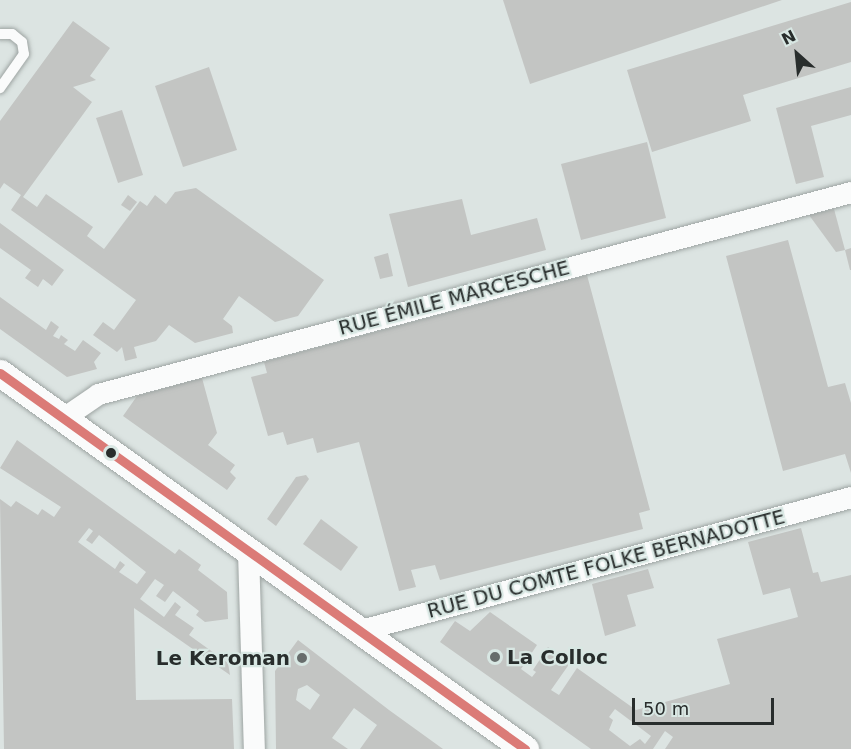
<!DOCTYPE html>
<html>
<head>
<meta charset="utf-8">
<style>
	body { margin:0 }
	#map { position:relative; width:851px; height:749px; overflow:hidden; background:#dce4e2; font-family:"DejaVu Sans",sans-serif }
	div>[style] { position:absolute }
	.building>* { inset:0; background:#c3c5c3 }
	.roads { filter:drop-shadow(0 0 2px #9da4a2) drop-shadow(0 0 2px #9da4a2) }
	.service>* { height:10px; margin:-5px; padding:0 5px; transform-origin:5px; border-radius:5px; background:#fafbfb }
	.minor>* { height:21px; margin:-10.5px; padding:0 10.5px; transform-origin:10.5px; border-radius:10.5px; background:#fafbfb }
	.tertiary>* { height:27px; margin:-13.5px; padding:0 13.5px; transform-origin:13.5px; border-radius:13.5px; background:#fafbfb }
	.bus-1>* { height:9px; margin:-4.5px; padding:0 4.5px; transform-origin:4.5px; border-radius:4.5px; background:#db7b77 }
	.dots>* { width:16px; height:16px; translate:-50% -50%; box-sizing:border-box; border:3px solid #d8e7e3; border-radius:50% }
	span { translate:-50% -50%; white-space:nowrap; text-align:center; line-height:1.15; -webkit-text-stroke:4.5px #d8e7e3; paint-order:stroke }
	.street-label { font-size:20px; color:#282d2c }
	.poi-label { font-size:20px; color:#282d2c; font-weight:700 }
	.left { translate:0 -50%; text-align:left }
	.right { translate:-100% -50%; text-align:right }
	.north { position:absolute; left:767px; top:24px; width:60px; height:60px; -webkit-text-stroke:4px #d8e7e3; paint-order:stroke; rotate:333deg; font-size:16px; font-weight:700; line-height:24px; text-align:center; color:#282d2c }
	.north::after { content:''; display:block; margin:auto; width:21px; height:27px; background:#282d2c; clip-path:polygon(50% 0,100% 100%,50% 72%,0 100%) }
	.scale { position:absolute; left:632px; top:698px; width:142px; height:27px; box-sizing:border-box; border:3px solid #282d2c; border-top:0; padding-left:8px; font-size:18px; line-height:21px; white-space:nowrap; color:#282d2c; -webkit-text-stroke:4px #d8e7e3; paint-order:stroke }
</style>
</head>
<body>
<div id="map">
	<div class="building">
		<i style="clip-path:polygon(503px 0,782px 0,530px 84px)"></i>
		<i style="clip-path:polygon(851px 2px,851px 62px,743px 95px,751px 121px,652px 152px,627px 70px)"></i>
		<i style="clip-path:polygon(73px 21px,110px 48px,90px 76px,96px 80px,73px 87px,92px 102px,23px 197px,37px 207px,46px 194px,93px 227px,87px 236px,104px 249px,140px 201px,147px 206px,155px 195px,166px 204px,175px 192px,196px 188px,324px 280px,298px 316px,275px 322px,239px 296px,223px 319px,232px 326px,233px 333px,195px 343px,169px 325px,156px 341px,134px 347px,137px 358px,125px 361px,122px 347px,117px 352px,93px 335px,103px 322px,114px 330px,136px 300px,11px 210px,21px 195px,4px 183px,0 189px,0 121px)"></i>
		<i style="clip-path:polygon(209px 67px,237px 150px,183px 167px,155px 86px)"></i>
		<i style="clip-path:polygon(851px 87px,851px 115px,811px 126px,824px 177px,796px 184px,776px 108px)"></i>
		<i style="clip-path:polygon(122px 110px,143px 175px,118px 183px,96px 118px)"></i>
		<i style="clip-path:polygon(647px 142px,666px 218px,581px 240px,561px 164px)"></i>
		<i style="clip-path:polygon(128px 195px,137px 202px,130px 211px,121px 205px)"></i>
		<i style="clip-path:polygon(462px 199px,471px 235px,537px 218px,546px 250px,408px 287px,389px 214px)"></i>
		<i style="clip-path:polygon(834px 209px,845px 250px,836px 252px,809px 215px)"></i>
		<i style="clip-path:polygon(0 223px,64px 270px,52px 286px,43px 279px,38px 287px,25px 278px,31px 270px,0 248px)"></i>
		<i style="clip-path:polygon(788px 240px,828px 387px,845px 383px,851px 403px,851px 473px,845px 454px,783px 471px,726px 256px)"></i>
		<i style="clip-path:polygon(851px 248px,851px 270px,850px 270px,845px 250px)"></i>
		<i style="clip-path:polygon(388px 253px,393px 276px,380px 279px,374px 257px)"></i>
		<i style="clip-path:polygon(587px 275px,650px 510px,639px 513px,643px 529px,440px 580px,435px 565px,411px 570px,416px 587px,399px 591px,359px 442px,317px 453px,313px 438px,287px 445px,283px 432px,268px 436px,251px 377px,267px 373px,264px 362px)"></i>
		<i style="clip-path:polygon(0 297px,46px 330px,51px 321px,59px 327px,53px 336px,59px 339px,61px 335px,68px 340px,64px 344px,75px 351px,83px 340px,101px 353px,94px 362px,97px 369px,67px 377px,0 329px)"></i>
		<i style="clip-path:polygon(202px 378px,217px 433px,208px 445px,235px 465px,230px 472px,236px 478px,227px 490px,123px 416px,137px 396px)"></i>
		<i style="clip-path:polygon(evenodd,17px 440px,175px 554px,179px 549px,201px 565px,198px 570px,227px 592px,228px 619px,205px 622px,196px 615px,199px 611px,173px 591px,165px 602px,156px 596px,164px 585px,155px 579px,140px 599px,164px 617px,175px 602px,181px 607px,175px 615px,194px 628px,189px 635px,228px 663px,230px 675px,134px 608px,136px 700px,232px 699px,234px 749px,4px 749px,0 499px,11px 507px,16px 501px,38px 515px,42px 509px,54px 517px,61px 507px,0 468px,17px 440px,89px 528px,93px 531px,86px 540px,92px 544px,99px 535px,146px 572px,137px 584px,119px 572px,125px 565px,120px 561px,115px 569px,78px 542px,89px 528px)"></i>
		<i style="clip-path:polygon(306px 475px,309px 479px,276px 526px,267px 519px,296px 477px)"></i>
		<i style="clip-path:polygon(321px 519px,358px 547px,341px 571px,303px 544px)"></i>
		<i style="clip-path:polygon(evenodd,801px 528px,813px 573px,818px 572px,821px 582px,851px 575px,851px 749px,665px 749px,673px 737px,665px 731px,653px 749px,591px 749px,440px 642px,455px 621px,470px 631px,490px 612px,537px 645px,521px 669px,532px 677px,536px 672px,533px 670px,548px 647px,570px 663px,551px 690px,559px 695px,577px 668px,636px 710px,730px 684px,717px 639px,798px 617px,790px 588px,763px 595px,748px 542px,801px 528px,615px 709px,651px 736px,645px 744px,640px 739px,630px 746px,609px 730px,613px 720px,609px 717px,615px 709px)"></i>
		<i style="clip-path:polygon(648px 569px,654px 588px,627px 595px,636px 626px,605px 636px,592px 584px)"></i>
		<i style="clip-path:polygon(evenodd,298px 640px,389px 710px,443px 749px,360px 749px,377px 725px,354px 708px,332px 738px,348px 749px,276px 749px,275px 671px,298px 640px,307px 685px,320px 695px,310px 710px,296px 700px,298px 689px,307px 685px)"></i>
	</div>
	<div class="roads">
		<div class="service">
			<i style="left:0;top:34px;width:12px"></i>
			<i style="left:12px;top:34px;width:13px;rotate:39deg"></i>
			<i style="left:22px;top:42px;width:12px;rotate:81deg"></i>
			<i style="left:24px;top:54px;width:42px;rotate:125.2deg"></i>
		</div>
		<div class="minor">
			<i style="left:63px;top:418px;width:42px;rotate:-34.4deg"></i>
			<i style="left:98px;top:394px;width:780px;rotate:-15.02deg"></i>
			<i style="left:248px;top:551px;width:198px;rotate:88.3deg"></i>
			<i style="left:361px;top:630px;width:508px;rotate:-15.19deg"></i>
		</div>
		<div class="tertiary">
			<i style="left:0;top:373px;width:646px;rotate:35.61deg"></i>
		</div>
	</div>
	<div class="bus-1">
		<i style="left:0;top:373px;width:646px;rotate:35.61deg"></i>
	</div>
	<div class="dots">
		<i style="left:111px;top:453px;background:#282d2c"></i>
		<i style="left:495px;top:657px;background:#676d6c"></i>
		<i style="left:302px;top:658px;background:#676d6c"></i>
	</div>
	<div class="street-label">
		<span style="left:454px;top:298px;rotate:-15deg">RUE ÉMILE MARCESCHE</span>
		<span style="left:606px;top:564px;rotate:-15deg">RUE DU COMTE FOLKE BERNADOTTE</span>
	</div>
	<div class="poi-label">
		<span class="left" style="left:507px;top:657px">La Colloc</span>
		<span class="right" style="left:290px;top:658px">Le Keroman</span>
	</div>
	<div class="north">N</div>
	<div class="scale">50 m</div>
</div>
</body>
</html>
